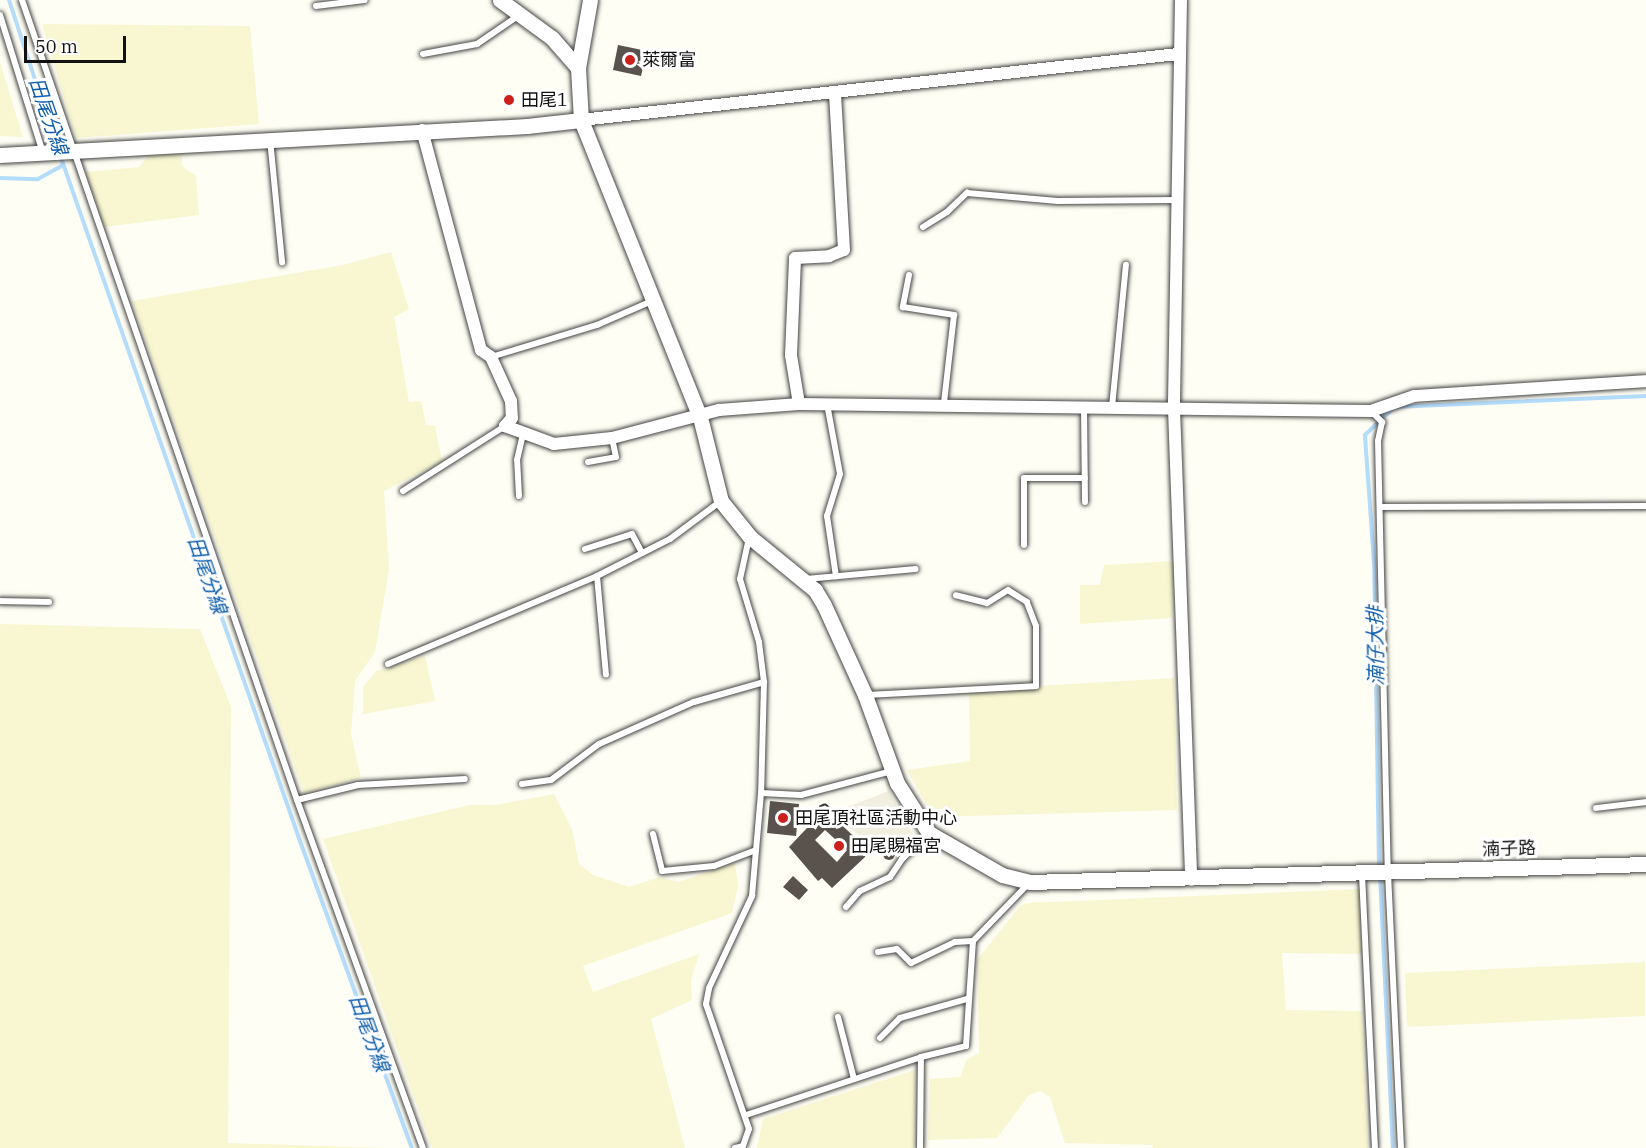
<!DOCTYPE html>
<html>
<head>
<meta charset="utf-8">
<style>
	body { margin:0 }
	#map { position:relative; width:1646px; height:1148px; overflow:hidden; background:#fffef4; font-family:"IBM Plex Serif","Noto Sans TC",serif }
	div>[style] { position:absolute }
	.farmland>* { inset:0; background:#f8f7d1 }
	.plaza>* { inset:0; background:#f2eee0 }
	.stream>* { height:4px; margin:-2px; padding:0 2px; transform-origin:2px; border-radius:2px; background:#b4dcfb }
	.building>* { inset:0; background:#5a524c }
	.round { border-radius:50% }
	.path>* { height:2px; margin-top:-1px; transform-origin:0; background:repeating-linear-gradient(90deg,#333 0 6px,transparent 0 9px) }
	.roads { filter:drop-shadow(0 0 2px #444) drop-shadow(0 0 2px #444) }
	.service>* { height:6px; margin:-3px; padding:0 3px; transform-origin:3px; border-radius:3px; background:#fff }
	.minor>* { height:12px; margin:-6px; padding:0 6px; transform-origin:6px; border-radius:6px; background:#fff }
	.tertiary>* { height:15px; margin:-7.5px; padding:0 7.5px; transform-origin:7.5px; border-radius:7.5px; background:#fff }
	.dots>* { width:16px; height:16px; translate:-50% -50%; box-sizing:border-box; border:3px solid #fff; border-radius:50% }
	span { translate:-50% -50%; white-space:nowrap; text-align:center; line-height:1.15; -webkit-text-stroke:6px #fff; paint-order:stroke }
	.poi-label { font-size:18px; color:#111 }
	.left { translate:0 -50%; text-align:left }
	.street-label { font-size:18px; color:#111 }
	.water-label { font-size:20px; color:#0e5dae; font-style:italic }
	.scale { position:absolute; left:24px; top:36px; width:102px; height:27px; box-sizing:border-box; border:3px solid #111; border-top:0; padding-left:8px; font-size:18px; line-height:21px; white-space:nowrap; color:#111; -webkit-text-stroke:4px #fff; paint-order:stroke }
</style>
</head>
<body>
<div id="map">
	<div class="farmland">
		<i style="clip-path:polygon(42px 24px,250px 26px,259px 124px,76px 138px)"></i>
		<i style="clip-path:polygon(0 62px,23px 137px,0 136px)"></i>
		<i style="clip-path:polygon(182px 153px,182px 166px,196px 176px,199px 215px,104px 227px,86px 172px,139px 167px,149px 155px)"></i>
		<i style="clip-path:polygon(391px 252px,409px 309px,394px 317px,409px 402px,421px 401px,426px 425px,435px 426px,442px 461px,384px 491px,389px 569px,375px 652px,355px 681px,351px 734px,361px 778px,304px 793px,132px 301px,343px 265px)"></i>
		<i style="clip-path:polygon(1174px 561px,1172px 618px,1080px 624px,1080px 585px,1100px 585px,1104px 565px)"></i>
		<i style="clip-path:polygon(0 624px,200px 629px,231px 707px,228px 1143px,387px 1148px,0 1148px)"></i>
		<i style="clip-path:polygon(425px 656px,435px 701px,363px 714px,363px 687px,376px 671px)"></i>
		<i style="clip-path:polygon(1174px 678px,1177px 810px,934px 817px,907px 770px,970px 761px,969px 690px)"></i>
		<i style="clip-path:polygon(554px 794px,572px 829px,579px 864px,593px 875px,629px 887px,660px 877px,678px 882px,735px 863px,738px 886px,732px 913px,583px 966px,593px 992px,699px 954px,691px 981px,692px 1000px,651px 1019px,685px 1148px,432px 1148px,323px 839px,470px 805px,496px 805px)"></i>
		<i style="clip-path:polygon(1360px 889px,1363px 954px,1282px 953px,1286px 1010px,1362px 1011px,1368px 1148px,1153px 1148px,1152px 1145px,1065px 1143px,1050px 1097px,1040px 1091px,1029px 1095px,997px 1138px,928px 1140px,930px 1079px,960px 1077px,967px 1059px,979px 1053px,977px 960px,1020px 906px,1027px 903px)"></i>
		<i style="clip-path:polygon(1645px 962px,1645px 1016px,1407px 1027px,1405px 973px)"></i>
		<i style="clip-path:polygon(915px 1070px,914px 1148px,757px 1148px,763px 1119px)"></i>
	</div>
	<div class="plaza">
		<i style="clip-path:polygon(889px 791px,914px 836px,900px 850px,886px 840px,875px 851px,834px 812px)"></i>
	</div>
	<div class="stream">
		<i style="left:9px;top:0;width:155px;rotate:71.9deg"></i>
		<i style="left:60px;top:155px;width:727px;rotate:70.72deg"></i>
		<i style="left:300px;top:841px;width:327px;rotate:70deg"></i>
		<i style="left:0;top:178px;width:38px;rotate:2deg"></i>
		<i style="left:38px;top:179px;width:29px;rotate:-29deg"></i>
		<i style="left:1379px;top:868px;width:306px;rotate:-90.9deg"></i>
		<i style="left:1374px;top:562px;width:127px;rotate:-94.1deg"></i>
		<i style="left:1365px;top:435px;width:40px;rotate:-44deg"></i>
		<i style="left:1394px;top:407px;width:252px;rotate:-2.5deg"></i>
		<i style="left:1380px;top:875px;width:273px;rotate:87.3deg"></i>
	</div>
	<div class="building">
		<i style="clip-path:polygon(618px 45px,647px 51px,641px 76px,613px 70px)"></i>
		<i style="clip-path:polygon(770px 801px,799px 804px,796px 836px,767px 833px)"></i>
		<i style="clip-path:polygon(evenodd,825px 809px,867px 849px,865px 857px,832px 888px,822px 878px,818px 881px,789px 847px,825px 809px,825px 830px,847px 850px,837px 862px,815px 840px,825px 830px)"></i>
		<i class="round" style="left:883px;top:848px;width:12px;height:12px"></i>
		<i style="clip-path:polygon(793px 876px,808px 890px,799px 900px,783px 887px)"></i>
	</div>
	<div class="path">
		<i style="left:803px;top:814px;width:24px;rotate:-24deg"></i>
		<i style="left:825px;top:804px;width:12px;rotate:42deg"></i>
	</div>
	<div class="roads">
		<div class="service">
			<i style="left:22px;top:0;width:846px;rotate:71.03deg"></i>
			<i style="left:297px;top:800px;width:370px;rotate:70.1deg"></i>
			<i style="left:316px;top:6px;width:49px;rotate:-7deg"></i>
			<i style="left:0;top:15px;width:145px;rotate:72.7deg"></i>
			<i style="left:423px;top:54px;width:55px;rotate:-10.5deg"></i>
			<i style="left:477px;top:44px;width:50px;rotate:-34.3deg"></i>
			<i style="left:270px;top:139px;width:124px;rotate:84.4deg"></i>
			<i style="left:923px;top:227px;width:28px;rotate:-32deg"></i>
			<i style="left:947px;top:212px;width:28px;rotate:-44deg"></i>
			<i style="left:967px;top:193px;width:91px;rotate:5deg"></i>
			<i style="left:1058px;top:201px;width:119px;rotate:-0.5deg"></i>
			<i style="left:909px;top:275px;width:33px;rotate:101deg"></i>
			<i style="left:903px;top:307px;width:52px;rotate:8.9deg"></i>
			<i style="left:954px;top:315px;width:89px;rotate:96.5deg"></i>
			<i style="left:491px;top:357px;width:111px;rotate:-16.8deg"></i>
			<i style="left:597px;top:325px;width:60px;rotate:-23.6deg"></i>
			<i style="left:827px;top:404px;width:71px;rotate:79.5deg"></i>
			<i style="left:840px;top:474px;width:44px;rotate:107.2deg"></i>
			<i style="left:827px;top:516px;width:61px;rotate:81.5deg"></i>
			<i style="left:1084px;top:407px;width:95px;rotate:89.4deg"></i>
			<i style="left:1112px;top:407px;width:143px;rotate:-84.4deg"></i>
			<i style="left:1371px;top:411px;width:16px;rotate:45deg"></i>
			<i style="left:1382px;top:422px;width:19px;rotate:102deg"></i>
			<i style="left:1378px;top:441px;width:432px;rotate:88.7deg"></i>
			<i style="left:1388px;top:873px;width:275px;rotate:87.3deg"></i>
			<i style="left:588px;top:462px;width:28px;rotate:-10deg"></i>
			<i style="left:616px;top:457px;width:19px;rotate:-102deg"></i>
			<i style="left:403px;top:491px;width:121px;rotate:-32.5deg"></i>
			<i style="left:519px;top:496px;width:36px;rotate:-93deg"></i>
			<i style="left:517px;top:460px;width:28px;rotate:-77deg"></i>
			<i style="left:1380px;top:507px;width:266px;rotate:-0.2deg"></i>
			<i style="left:749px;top:538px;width:42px;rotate:102.4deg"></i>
			<i style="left:740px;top:579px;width:66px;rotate:73.2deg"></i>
			<i style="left:759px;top:642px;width:40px;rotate:82.9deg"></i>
			<i style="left:764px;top:682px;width:111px;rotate:91.5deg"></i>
			<i style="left:761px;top:793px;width:40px;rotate:2.9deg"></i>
			<i style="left:801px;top:795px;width:94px;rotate:-14.8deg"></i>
			<i style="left:1024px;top:545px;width:67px;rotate:-90deg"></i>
			<i style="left:1024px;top:478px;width:61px"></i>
			<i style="left:585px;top:549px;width:49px;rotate:-17.7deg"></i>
			<i style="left:632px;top:534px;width:21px;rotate:62deg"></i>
			<i style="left:597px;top:576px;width:99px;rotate:84.8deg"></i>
			<i style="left:806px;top:579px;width:110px;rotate:-5.2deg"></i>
			<i style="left:0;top:601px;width:49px;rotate:1.2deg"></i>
			<i style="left:388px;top:664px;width:227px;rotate:-22.8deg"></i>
			<i style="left:597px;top:576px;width:82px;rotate:-26.9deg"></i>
			<i style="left:670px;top:539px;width:64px;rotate:-36.7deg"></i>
			<i style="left:865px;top:695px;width:171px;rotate:-3deg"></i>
			<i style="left:1036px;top:686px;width:60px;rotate:-90deg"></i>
			<i style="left:1036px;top:626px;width:26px;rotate:-111deg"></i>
			<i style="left:1027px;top:602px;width:22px;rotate:-148deg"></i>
			<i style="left:1008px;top:590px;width:25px;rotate:148deg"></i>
			<i style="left:987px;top:603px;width:32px;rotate:-166deg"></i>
			<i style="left:522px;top:784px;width:29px;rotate:-8deg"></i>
			<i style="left:551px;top:780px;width:60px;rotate:-36.9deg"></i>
			<i style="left:599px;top:744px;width:104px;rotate:-23.9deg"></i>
			<i style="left:694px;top:702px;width:73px;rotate:-15.9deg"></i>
			<i style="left:297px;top:800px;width:63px;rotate:-13.8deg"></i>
			<i style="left:358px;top:785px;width:107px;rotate:-3.2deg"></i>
			<i style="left:1596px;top:808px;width:50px;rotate:-6.8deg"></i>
			<i style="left:653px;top:834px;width:38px;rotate:76deg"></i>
			<i style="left:662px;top:871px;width:52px;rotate:-5.5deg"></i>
			<i style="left:714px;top:866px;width:45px;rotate:-20.9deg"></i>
			<i style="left:1362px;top:874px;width:274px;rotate:87.3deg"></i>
			<i style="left:846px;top:907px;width:21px;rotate:-49deg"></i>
			<i style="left:860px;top:891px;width:33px;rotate:-25deg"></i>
			<i style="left:890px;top:877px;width:22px;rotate:-56deg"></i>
			<i style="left:902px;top:859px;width:36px;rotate:-44deg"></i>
			<i style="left:878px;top:952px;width:19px;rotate:-9deg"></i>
			<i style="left:897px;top:949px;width:20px;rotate:45deg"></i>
			<i style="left:911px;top:963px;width:49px;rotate:-25.5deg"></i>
			<i style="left:955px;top:942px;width:18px;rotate:-3deg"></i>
			<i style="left:838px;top:1017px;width:64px;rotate:75.5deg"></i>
			<i style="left:880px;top:1038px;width:28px;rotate:-45deg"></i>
			<i style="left:900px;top:1018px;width:70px;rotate:-15.8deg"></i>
			<i style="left:746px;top:1115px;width:184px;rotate:-18.3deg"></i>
			<i style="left:735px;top:1148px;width:8px;rotate:-14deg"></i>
			<i style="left:743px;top:1146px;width:18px;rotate:-71deg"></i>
			<i style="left:749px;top:1129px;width:132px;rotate:-109deg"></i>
			<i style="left:706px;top:1004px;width:16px;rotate:-79deg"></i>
			<i style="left:709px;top:988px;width:102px;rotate:-64.9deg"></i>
			<i style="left:752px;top:896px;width:103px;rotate:-85deg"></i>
			<i style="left:920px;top:1148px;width:91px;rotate:-89.4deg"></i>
			<i style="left:921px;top:1057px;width:46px;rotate:-13.7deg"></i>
			<i style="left:966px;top:1046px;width:105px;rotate:-86.2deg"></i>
			<i style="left:973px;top:941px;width:81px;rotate:-46deg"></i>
		</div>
		<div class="minor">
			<i style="left:1181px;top:0;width:409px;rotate:91deg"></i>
			<i style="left:1174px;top:409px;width:471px;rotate:87.9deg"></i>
			<i style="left:581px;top:120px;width:601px;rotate:-6.31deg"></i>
			<i style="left:422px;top:130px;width:228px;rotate:75deg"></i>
			<i style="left:481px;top:350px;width:12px;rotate:35deg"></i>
			<i style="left:491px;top:357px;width:48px;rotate:65.6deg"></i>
			<i style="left:511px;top:401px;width:17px;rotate:87deg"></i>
			<i style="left:512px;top:418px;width:11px;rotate:131deg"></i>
			<i style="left:505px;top:426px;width:52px;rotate:20.2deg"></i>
			<i style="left:554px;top:444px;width:58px;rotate:-5.9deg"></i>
			<i style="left:612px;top:438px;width:111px;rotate:-14.7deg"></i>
			<i style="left:719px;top:410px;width:80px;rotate:-4.3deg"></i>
			<i style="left:799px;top:404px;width:572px;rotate:0.7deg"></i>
			<i style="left:1371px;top:411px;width:46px;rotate:-19.2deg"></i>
			<i style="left:1414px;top:396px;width:232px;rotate:-3.7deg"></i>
			<i style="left:799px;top:404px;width:50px;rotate:-99.3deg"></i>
			<i style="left:791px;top:355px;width:97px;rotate:-87.6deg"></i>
			<i style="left:795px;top:258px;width:34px;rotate:-3deg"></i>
			<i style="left:829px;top:256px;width:16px;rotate:-22deg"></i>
			<i style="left:844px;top:250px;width:158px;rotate:-93.3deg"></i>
		</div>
		<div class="tertiary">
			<i style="left:500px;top:0;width:64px;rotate:36.2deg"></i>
			<i style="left:552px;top:38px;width:40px;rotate:49deg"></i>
			<i style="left:590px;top:0;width:69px;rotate:100deg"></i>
			<i style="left:578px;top:68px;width:52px;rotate:86.7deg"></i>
			<i style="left:581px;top:120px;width:320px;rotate:68.2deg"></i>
			<i style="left:700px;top:417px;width:87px;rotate:76deg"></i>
			<i style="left:721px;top:501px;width:46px;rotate:51.1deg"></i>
			<i style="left:750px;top:537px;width:84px;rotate:39.2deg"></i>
			<i style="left:815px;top:590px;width:17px;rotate:59deg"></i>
			<i style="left:824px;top:605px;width:99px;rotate:65.5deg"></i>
			<i style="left:865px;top:695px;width:94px;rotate:70deg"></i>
			<i style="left:897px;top:783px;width:59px;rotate:57.4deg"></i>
			<i style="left:929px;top:833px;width:84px;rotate:29.9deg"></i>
			<i style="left:1002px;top:875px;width:29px;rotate:14deg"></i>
			<i style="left:1030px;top:882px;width:616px;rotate:-1.67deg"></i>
			<i style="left:0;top:155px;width:528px;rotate:-3.15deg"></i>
			<i style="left:527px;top:126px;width:54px;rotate:-6.3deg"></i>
		</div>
	</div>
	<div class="dots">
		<i style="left:630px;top:60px;background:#cd201c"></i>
		<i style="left:509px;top:100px;background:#cd201c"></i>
		<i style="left:783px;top:818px;background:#cd201c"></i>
		<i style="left:839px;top:846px;background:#cd201c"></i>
	</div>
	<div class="poi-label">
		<span class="left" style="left:642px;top:60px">萊爾富</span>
		<span class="left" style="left:521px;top:100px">田尾1</span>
		<span class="left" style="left:795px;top:818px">田尾頂社區活動中心</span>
		<span class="left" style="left:851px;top:846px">田尾賜福宮</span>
	</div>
	<div class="street-label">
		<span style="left:1509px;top:849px;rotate:-2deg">湳子路</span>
	</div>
	<div class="water-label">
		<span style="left:49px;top:116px;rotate:71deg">田尾分線</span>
		<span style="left:208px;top:575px;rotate:71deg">田尾分線</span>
		<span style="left:1375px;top:646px;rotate:-91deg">湳仔大排</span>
		<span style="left:370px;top:1033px;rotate:70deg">田尾分線</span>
	</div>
	<div class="scale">50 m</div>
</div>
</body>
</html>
